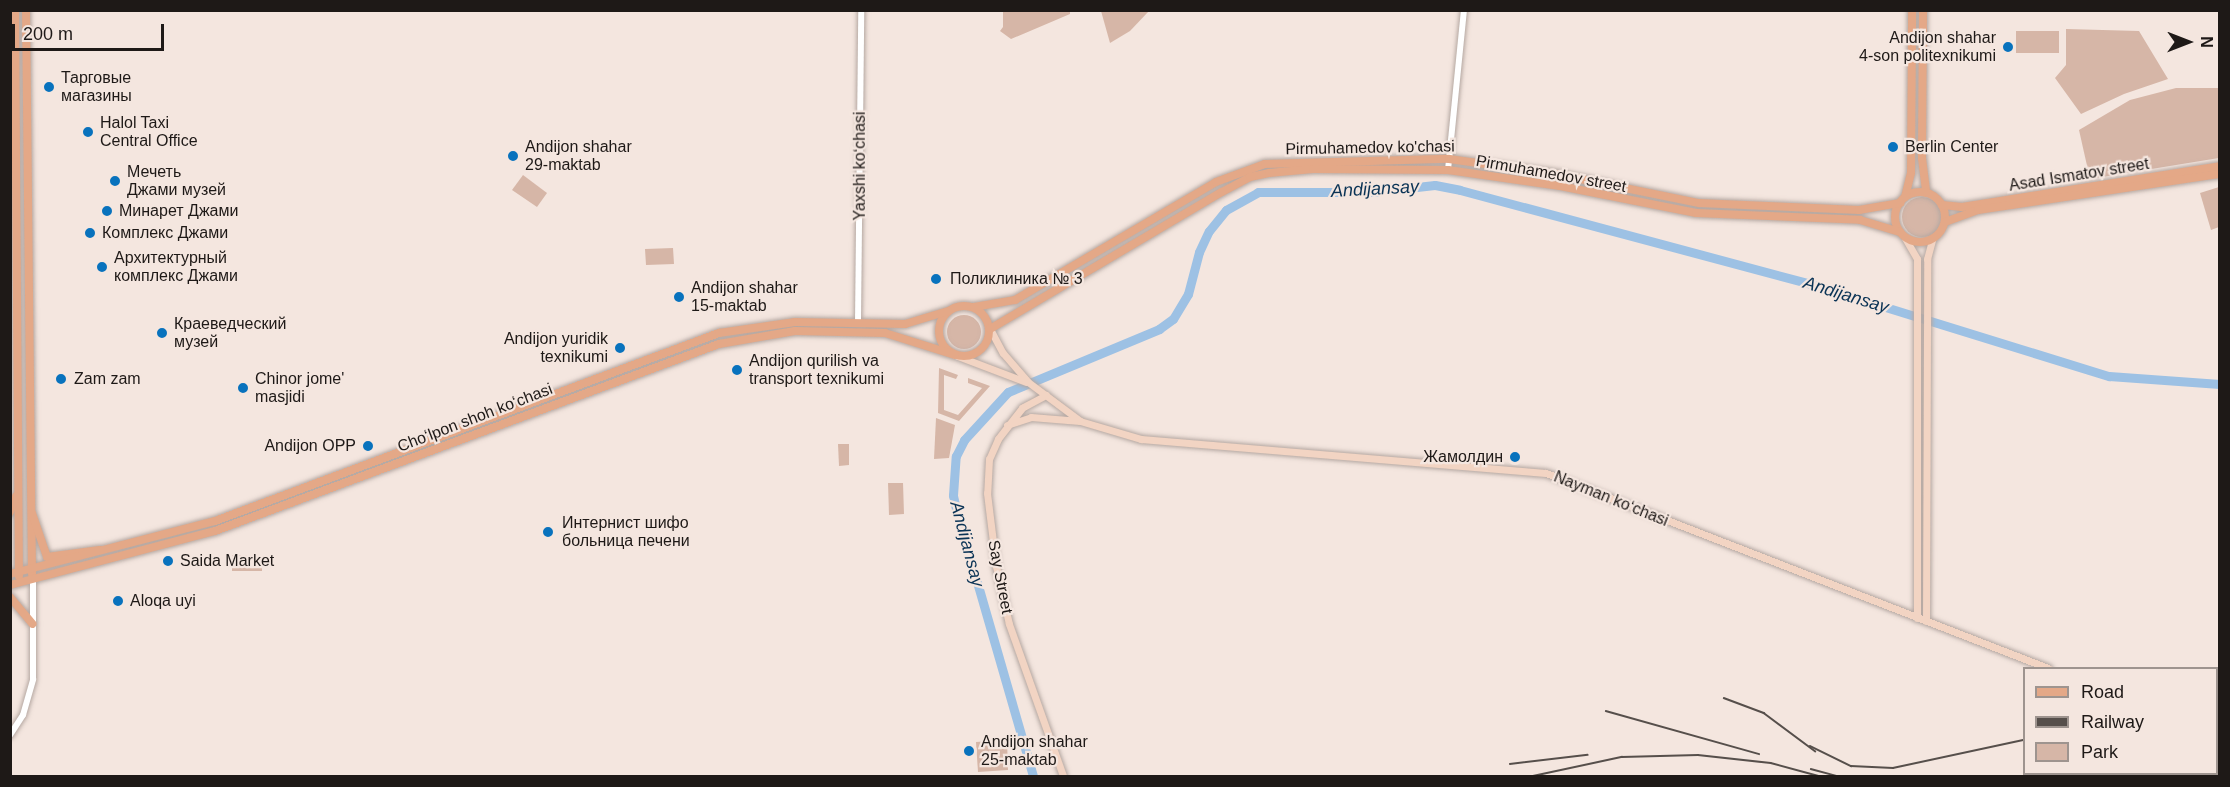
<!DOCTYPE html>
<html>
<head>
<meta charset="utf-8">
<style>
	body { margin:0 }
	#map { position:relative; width:2230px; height:787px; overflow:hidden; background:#f4e6df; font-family:Arial,sans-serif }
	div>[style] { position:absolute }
	.green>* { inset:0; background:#d6b6a7 }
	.round { border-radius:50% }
	.river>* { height:9px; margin:-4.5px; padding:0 4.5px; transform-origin:4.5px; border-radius:4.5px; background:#9dc1e4 }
	.roads { filter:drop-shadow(0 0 2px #b5a8a2) drop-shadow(0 0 2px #b5a8a2) }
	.tertiary>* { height:6px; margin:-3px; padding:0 3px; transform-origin:3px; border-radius:3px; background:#fff }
	.secondary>* { height:7px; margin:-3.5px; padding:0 3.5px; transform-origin:3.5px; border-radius:3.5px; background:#f2d4c3 }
	.primary>* { height:8px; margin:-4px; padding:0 4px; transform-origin:4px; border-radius:4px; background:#e4a887 }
	.primary>.ring { margin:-4px; padding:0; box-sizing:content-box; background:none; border:8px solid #e4a887; border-radius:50% }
	.rail>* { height:1.5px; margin:-0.75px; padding:0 0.75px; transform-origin:0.75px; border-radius:0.75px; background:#564f4b }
	.dots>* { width:16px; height:16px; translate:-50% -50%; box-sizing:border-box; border:3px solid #f4e6df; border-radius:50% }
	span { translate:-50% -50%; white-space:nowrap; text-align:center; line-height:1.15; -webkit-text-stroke:4.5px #f4e6df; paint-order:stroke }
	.poi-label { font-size:16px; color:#1e1917 }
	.right { translate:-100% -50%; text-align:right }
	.left { translate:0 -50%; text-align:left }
	.street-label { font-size:16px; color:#1e1917 }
	.water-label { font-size:18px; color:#0a3355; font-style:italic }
	.frame { position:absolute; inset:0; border:12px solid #1e1917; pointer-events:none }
	.legend { position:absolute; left:2023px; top:667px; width:195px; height:108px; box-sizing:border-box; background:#f4e6df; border:2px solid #9e948f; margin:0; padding:8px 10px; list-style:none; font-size:18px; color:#1e1917 }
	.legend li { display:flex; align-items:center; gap:12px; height:30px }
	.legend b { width:30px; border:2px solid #9e948f }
	.north { position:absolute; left:2158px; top:12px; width:60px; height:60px; -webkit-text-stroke:4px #f4e6df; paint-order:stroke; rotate:90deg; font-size:16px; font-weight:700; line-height:24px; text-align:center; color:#1e1917 }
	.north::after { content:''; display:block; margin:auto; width:21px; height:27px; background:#1e1917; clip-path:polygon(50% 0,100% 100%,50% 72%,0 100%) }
	.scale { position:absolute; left:12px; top:24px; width:152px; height:27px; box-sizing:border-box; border:3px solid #1e1917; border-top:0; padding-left:8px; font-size:18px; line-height:21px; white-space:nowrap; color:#1e1917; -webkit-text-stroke:4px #f4e6df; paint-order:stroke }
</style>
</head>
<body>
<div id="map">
	<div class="green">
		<i style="clip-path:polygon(1003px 11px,1070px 10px,1070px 14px,1011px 39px,1000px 31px,1003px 27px)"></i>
		<i style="clip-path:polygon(1101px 11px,1149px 11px,1130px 31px,1110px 43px)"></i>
		<i style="clip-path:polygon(2066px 29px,2139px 31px,2168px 79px,2124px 94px,2081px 114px,2055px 78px,2066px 65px)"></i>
		<i style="clip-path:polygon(2016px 31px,2059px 31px,2059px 53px,2016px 53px)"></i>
		<i style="clip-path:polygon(2176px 88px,2219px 88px,2219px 158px,2090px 179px,2079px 130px,2130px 100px)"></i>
		<i style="clip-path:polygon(523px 175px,547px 193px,537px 207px,512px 190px)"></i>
		<i style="clip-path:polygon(2219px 187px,2219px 227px,2211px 230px,2200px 193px)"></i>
		<i class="round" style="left:1902px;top:197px;width:40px;height:40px"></i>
		<i style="clip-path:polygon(673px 248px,674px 264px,646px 265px,645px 249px)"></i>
		<i class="round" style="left:947px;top:315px;width:34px;height:34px"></i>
		<i style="clip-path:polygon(939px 368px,958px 375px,956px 379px,944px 375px,944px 410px,958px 415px,982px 388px,968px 383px,968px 378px,990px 386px,959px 421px,938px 413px)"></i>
		<i style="clip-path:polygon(936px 418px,955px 425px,949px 458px,934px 459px)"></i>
		<i style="clip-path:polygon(838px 444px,849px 444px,849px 465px,839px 466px)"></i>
		<i style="clip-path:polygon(888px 483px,903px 483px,904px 514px,889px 515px)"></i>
		<i style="clip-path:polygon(232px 555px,262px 555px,262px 571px,232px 571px)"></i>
		<i style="clip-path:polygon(1007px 740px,1008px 770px,978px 772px,976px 742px)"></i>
	</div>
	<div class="river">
		<i style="left:1033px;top:776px;width:274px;rotate:-106.1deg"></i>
		<i style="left:957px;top:513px;width:18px;rotate:-103deg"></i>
		<i style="left:953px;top:495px;width:39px;rotate:-86deg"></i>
		<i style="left:956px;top:456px;width:18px;rotate:-63deg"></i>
		<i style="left:964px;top:440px;width:65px;rotate:-47.5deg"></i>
		<i style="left:1008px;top:392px;width:164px;rotate:-22.6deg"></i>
		<i style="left:1159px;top:329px;width:17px;rotate:-36deg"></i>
		<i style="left:1173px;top:319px;width:29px;rotate:-59deg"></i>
		<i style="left:1188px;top:294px;width:43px;rotate:-75.3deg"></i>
		<i style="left:1199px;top:252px;width:23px;rotate:-65deg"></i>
		<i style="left:1209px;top:231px;width:27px;rotate:-51deg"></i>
		<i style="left:1226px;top:210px;width:37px;rotate:-29deg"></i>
		<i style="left:1258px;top:192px;width:114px"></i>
		<i style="left:1372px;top:192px;width:63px;rotate:-6.3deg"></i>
		<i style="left:1435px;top:185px;width:25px;rotate:11deg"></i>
		<i style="left:1460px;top:190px;width:363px;rotate:15deg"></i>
		<i style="left:1811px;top:284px;width:312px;rotate:17.2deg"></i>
		<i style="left:2109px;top:376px;width:111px;rotate:4.1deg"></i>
	</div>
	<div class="roads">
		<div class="tertiary">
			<i style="left:1448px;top:170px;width:161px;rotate:-84.3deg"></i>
			<i style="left:858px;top:322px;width:312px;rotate:-89.4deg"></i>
			<i style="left:10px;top:735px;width:24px;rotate:-57deg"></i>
			<i style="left:23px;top:715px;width:37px;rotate:-74deg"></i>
			<i style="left:33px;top:679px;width:98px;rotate:-90deg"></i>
		</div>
		<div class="secondary">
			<i style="left:1905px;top:238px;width:24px;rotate:60deg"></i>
			<i style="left:1917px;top:259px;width:359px;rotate:90deg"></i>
			<i style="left:990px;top:329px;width:27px;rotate:62deg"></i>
			<i style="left:1003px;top:353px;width:38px;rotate:49deg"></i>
			<i style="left:1028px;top:382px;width:64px;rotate:36.7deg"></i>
			<i style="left:955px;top:355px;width:76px;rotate:20.8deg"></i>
			<i style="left:1046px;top:395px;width:27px;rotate:152deg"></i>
			<i style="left:1022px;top:408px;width:39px;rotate:128deg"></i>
			<i style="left:998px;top:439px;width:22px;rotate:114deg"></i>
			<i style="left:989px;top:459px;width:34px;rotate:93deg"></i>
			<i style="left:987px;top:493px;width:74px;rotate:83deg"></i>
			<i style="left:996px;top:566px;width:59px;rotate:77.4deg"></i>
			<i style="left:1009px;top:624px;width:161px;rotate:70.4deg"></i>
			<i style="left:1007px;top:425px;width:25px;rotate:-18deg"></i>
			<i style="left:1031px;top:417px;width:49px;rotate:4.7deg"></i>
			<i style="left:1080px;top:421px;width:64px;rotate:16.4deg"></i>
			<i style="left:1141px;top:439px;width:406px;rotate:4.8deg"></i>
			<i style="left:1546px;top:473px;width:539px;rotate:21.23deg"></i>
			<i style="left:1926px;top:621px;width:362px;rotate:-89.8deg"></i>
			<i style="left:1927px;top:259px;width:20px;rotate:-75deg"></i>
			<i style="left:2216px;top:734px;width:4px;rotate:14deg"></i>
		</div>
		<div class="primary">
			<i style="left:15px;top:10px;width:566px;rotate:89.6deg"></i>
			<i style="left:26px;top:10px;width:564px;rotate:89.39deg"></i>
			<i style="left:1923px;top:10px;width:148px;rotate:90.4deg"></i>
			<i style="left:1922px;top:158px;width:35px;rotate:83deg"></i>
			<i class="ring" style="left:1895px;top:192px;width:42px;height:42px"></i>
			<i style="left:1905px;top:197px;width:25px;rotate:-76deg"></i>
			<i style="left:1911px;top:173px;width:163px;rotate:-89.6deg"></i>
			<i style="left:1942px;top:205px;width:20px;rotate:6deg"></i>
			<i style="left:1962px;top:207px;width:261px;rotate:-9deg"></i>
			<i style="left:1945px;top:222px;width:35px;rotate:-20deg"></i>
			<i style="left:1978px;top:210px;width:245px;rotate:-8.5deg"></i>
			<i class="ring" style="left:939px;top:306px;width:42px;height:42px"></i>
			<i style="left:974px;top:307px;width:42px;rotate:-9.7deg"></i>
			<i style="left:1015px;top:300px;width:233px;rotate:-30.4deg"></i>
			<i style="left:1216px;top:182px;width:52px;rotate:-20.2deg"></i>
			<i style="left:1265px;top:164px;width:184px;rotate:-1.6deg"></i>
			<i style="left:1449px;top:159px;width:108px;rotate:8deg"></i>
			<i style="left:1556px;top:174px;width:146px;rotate:11.5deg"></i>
			<i style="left:1699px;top:203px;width:160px;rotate:2.5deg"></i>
			<i style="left:1859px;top:210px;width:42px;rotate:-9.7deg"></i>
			<i style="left:990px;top:329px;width:269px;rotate:-30.6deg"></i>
			<i style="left:1222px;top:192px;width:32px;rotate:-28deg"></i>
			<i style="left:1250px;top:177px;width:19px;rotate:-12deg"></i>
			<i style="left:1269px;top:173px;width:44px;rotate:-5.2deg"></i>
			<i style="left:1313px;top:169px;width:135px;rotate:0.4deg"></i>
			<i style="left:1448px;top:170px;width:113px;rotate:8.1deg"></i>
			<i style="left:1560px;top:186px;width:139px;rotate:11.2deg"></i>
			<i style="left:1696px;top:213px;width:164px;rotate:2.4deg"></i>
			<i style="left:1860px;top:220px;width:42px;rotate:16.7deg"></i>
			<i style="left:10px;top:512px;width:17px;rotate:-69deg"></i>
			<i style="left:32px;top:513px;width:46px;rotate:71.2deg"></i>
			<i style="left:47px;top:557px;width:53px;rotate:-7.5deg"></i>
			<i style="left:10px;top:574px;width:212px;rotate:-14.5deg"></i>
			<i style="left:215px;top:521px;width:538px;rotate:-20.46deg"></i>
			<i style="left:719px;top:333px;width:77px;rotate:-8.2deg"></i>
			<i style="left:795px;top:322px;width:110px;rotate:1deg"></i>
			<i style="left:905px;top:324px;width:45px;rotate:-16.8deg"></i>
			<i style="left:10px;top:585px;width:212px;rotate:-14.8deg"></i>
			<i style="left:215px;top:531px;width:538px;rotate:-20.36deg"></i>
			<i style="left:719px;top:344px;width:77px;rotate:-9.7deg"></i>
			<i style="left:795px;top:331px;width:90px;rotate:1.3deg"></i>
			<i style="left:885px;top:333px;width:73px;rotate:17.4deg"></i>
			<i style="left:10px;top:597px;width:35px;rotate:50deg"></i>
		</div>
	</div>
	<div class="rail">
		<i style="left:1724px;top:698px;width:43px;rotate:20.6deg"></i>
		<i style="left:1764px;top:713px;width:64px;rotate:36.7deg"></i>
		<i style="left:1606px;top:711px;width:159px;rotate:15.7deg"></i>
		<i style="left:1810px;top:746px;width:46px;rotate:26deg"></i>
		<i style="left:1851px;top:766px;width:42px;rotate:2.7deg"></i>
		<i style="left:1893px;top:768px;width:134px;rotate:-12.1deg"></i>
		<i style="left:1510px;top:764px;width:78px;rotate:-6.7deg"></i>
		<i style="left:1811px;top:769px;width:27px;rotate:15deg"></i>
		<i style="left:1533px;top:776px;width:91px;rotate:-12.1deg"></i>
		<i style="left:1622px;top:757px;width:76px;rotate:-1.5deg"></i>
		<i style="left:1698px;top:755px;width:73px;rotate:6.3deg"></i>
		<i style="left:1771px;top:763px;width:50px;rotate:15.2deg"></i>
	</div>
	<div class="dots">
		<i style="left:2008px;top:47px;background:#0872bd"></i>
		<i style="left:49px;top:87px;background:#0872bd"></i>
		<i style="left:88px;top:132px;background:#0872bd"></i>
		<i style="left:1893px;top:147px;background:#0872bd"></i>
		<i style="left:513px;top:156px;background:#0872bd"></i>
		<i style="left:115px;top:181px;background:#0872bd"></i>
		<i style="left:107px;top:211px;background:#0872bd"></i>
		<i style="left:90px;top:233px;background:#0872bd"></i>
		<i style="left:102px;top:267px;background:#0872bd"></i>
		<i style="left:936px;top:279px;background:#0872bd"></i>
		<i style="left:679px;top:297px;background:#0872bd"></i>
		<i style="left:162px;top:333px;background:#0872bd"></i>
		<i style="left:620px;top:348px;background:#0872bd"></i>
		<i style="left:737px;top:370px;background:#0872bd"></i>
		<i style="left:61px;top:379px;background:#0872bd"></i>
		<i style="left:243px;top:388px;background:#0872bd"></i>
		<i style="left:368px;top:446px;background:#0872bd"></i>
		<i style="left:1515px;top:457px;background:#0872bd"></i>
		<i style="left:548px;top:532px;background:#0872bd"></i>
		<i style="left:168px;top:561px;background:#0872bd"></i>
		<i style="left:118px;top:601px;background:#0872bd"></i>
		<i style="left:969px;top:751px;background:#0872bd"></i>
	</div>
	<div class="poi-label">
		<span class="right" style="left:1996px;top:47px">Andijon shahar<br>4-son politexnikumi</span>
		<span class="left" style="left:61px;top:87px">Тарговые<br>магазины</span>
		<span class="left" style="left:100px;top:132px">Halol Taxi<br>Central Office</span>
		<span class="left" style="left:525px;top:156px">Andijon shahar<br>29-maktab</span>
		<span class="left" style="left:1905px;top:147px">Berlin Center</span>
		<span class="left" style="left:127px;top:181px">Мечеть<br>Джами музей</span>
		<span class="left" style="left:119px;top:211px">Минарет Джами</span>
		<span class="left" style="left:102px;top:233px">Комплекс Джами</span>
		<span class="left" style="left:114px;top:267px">Архитектурный<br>комплекс Джами</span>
		<span class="left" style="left:950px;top:279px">Поликлиника № 3</span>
		<span class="left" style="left:691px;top:297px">Andijon shahar<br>15-maktab</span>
		<span class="left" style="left:174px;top:333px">Краеведческий<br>музей</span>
		<span class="right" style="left:608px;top:348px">Andijon yuridik<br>texnikumi</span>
		<span class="left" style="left:749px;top:370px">Andijon qurilish va<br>transport texnikumi</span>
		<span class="left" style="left:74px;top:379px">Zam zam</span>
		<span class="left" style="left:255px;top:388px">Chinor jome'<br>masjidi</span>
		<span class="right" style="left:356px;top:446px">Andijon OPP</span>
		<span class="right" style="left:1503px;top:457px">Жамолдин</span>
		<span class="left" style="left:562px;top:532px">Интернист шифо<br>больница печени</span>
		<span class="left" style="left:180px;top:561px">Saida Market</span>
		<span class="left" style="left:130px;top:601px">Aloqa uyi</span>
		<span class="left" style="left:981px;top:751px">Andijon shahar<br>25-maktab</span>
	</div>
	<div class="street-label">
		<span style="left:1370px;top:148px;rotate:-1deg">Pirmuhamedov ko'chasi</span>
		<span style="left:860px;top:166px;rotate:-90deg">Yaxshi koʻchasi</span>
		<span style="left:1551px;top:174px;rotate:10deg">Pirmuhamedov street</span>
		<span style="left:2079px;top:175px;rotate:-9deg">Asad Ismatov street</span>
		<span style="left:475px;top:418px;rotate:-21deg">Choʻlpon shoh koʻchasi</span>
		<span style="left:1611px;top:499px;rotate:22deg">Nayman koʻchasi</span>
		<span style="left:1000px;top:577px;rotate:79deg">Say Street</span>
	</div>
	<div class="water-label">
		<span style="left:1375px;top:189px;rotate:-3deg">Andijansay</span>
		<span style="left:1846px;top:295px;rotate:17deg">Andijansay</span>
		<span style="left:967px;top:544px;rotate:75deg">Andijansay</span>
	</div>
	<div class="frame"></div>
	<ul class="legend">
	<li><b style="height:8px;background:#e4a887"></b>Road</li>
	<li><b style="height:8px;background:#564f4b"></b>Railway</li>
	<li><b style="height:16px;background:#d6b6a7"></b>Park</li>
	</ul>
	<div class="north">N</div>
	<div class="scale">200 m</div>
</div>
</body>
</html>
